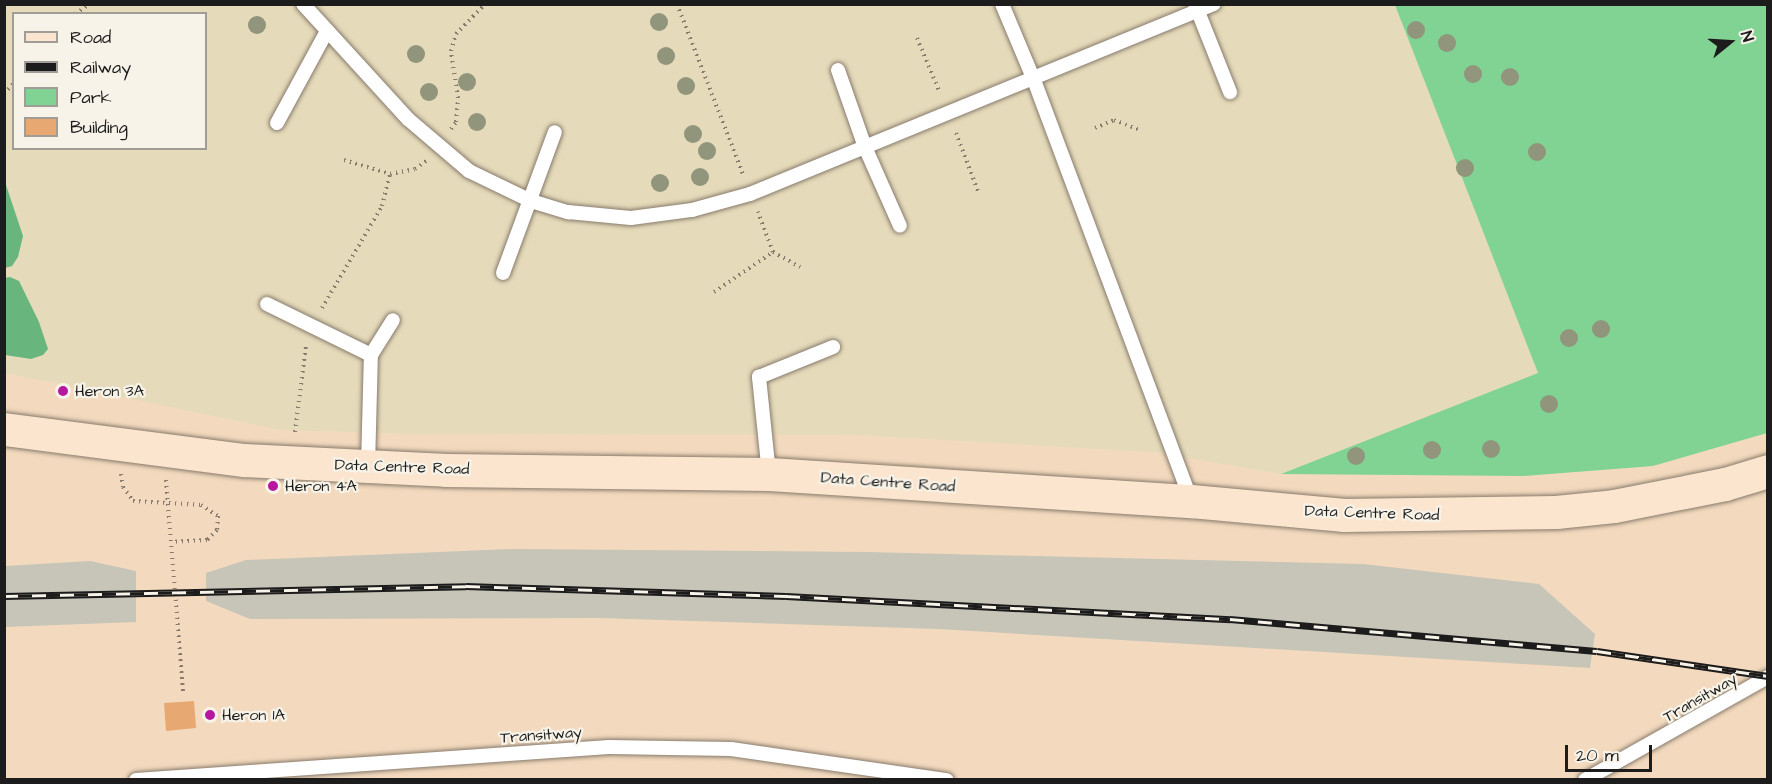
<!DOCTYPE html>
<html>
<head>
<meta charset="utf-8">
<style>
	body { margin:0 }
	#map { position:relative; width:1772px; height:784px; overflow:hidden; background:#f3dabe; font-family:"Architects Daughter",sans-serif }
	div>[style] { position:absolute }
	.built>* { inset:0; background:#e5dbba }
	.industrial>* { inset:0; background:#c7c5b8 }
	.green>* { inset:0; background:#81d394 }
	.forest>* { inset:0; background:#68b57e }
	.building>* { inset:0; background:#e7a872 }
	.path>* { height:4px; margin-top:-2px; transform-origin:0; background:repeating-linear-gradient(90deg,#887b6d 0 1.5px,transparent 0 6px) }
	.roads { filter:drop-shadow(0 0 2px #887b6d) drop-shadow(0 0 2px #887b6d) }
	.service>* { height:14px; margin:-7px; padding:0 7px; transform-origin:7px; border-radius:7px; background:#fff }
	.secondary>* { height:33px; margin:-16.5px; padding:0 16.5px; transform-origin:16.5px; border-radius:16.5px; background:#fce5cf }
	.rail>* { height:7px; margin-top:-3.5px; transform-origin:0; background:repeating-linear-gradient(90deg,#f7f3e8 0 14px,#1c1c1c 0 28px); box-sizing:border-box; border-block:2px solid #1c1c1c }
	.trees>* { width:18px; height:18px; margin:-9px; border-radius:50%; background:#90957c }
	.dots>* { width:16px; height:16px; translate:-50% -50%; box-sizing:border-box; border:3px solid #f7f3e8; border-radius:50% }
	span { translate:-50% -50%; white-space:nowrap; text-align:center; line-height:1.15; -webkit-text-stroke:4.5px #f7f3e8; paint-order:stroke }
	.poi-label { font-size:16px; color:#1c1c1c }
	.left { translate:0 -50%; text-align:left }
	.street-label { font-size:16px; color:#1c1c1c }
	.frame { position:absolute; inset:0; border:6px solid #1c1c1c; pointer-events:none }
	.legend { position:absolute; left:12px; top:12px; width:195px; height:138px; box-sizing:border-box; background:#f7f3e8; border:2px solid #9f9d96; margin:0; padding:8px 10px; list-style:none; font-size:18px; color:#1c1c1c }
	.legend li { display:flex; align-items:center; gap:12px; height:30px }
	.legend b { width:30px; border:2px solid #9f9d96 }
	.north { position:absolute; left:1700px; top:12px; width:60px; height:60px; -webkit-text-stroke:4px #f7f3e8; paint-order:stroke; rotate:72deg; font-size:16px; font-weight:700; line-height:24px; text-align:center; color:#1c1c1c }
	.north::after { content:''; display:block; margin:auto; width:21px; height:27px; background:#1c1c1c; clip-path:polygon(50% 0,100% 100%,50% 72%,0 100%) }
	.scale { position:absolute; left:1565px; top:745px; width:87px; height:27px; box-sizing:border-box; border:3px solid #1c1c1c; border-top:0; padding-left:8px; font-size:18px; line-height:21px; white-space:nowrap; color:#1c1c1c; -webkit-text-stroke:4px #f7f3e8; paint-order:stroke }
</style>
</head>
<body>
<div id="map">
	<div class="built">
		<i style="clip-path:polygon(evenodd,4px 5px,1395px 5px,1539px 373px,1281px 474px,1152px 452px,856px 435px,412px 434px,281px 430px,5px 373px,4px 5px,14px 14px,206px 14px,206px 148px,14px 148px,14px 14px)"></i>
	</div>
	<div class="industrial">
		<i style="clip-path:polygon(513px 549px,868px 552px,1363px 564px,1539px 584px,1595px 634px,1590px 668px,938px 629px,599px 618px,250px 619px,206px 601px,206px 573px,246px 560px)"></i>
		<i style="clip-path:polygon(90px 561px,136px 571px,136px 622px,5px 627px,5px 566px)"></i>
	</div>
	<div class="green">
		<i style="clip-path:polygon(1395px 5px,1767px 5px,1767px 433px,1653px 466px,1524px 476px,1281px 474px,1538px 373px)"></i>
	</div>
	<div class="forest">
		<i style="clip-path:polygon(5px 182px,23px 236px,18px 257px,12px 266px,5px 268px)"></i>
		<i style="clip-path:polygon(10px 277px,19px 281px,39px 322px,48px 349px,43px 355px,31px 359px,5px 355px,5px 278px)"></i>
	</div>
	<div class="building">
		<i style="clip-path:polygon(194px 701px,196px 728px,166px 731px,164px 703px)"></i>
	</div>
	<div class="path">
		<i style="left:677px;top:4px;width:182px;rotate:68.8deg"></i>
		<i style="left:75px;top:14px;width:18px;rotate:-34deg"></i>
		<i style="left:917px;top:38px;width:60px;rotate:67.3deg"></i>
		<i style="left:4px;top:94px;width:15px;rotate:-48deg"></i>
		<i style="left:1095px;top:128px;width:21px;rotate:-23deg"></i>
		<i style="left:1114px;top:120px;width:26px;rotate:21deg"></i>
		<i style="left:451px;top:129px;width:9px;rotate:-54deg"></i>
		<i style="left:456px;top:122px;width:24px;rotate:-85deg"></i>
		<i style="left:458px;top:98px;width:48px;rotate:-98.5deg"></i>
		<i style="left:451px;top:51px;width:18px;rotate:-74deg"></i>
		<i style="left:456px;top:34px;width:42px;rotate:-46deg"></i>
		<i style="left:956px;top:133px;width:65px;rotate:69.3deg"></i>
		<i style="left:344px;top:160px;width:48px;rotate:16.9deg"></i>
		<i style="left:390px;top:174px;width:25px;rotate:-11deg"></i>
		<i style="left:415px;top:169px;width:14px;rotate:-36deg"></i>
		<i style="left:773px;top:252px;width:31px;rotate:29deg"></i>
		<i style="left:714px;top:292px;width:71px;rotate:-34.1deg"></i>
		<i style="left:773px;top:252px;width:43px;rotate:-110.6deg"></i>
		<i style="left:322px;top:308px;width:118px;rotate:-59.5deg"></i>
		<i style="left:382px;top:206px;width:33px;rotate:-76deg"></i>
		<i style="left:295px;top:432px;width:88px;rotate:-82.8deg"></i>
		<i style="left:121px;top:474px;width:13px;rotate:81deg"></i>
		<i style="left:123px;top:487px;width:17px;rotate:54deg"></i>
		<i style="left:133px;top:501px;width:68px;rotate:3.4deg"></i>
		<i style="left:201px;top:505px;width:20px;rotate:33deg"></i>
		<i style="left:218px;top:516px;width:14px;rotate:94deg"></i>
		<i style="left:217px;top:530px;width:14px;rotate:135deg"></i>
		<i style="left:207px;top:540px;width:34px;rotate:177deg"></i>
		<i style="left:166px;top:480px;width:213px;rotate:85.4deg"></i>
	</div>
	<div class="roads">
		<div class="service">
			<i style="left:303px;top:4px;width:156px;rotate:47.6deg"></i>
			<i style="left:408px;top:119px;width:80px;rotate:40.4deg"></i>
			<i style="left:469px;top:171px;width:69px;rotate:25.8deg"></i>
			<i style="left:531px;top:201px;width:39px;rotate:17deg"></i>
			<i style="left:568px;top:212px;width:63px;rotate:5.4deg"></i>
			<i style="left:631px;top:218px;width:62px;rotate:-7.5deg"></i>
			<i style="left:692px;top:210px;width:60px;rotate:-15.4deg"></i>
			<i style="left:750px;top:194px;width:501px;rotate:-22.27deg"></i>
			<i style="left:1002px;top:4px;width:82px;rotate:67.2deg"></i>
			<i style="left:1034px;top:80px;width:449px;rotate:69.5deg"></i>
			<i style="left:1195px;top:4px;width:95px;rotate:68.3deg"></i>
			<i style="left:838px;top:70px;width:82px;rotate:70.7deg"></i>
			<i style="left:865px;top:147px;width:86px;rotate:66.1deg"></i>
			<i style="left:277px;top:123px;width:105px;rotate:-61.5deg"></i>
			<i style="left:503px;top:273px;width:150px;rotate:-69.8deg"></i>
			<i style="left:267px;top:304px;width:116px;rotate:26.1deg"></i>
			<i style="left:368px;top:466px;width:111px;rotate:-88.5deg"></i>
			<i style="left:371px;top:355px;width:41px;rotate:-57.8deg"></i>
			<i style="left:769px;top:474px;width:98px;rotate:-95.9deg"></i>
			<i style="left:759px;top:377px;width:80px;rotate:-22.1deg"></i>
			<i style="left:136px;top:780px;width:474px;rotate:-4deg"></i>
			<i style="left:609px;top:747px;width:122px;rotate:0.9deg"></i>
			<i style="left:731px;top:749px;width:218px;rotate:8.2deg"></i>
			<i style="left:1585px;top:780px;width:210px;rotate:-29.4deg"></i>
		</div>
		<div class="secondary">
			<i style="left:4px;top:429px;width:242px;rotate:7.4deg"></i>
			<i style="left:244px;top:460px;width:202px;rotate:2.8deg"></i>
			<i style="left:446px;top:470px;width:323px;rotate:0.7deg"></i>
			<i style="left:769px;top:474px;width:423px;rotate:3.7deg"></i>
			<i style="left:1191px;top:501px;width:154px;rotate:5.2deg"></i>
			<i style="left:1344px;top:515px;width:212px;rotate:-0.8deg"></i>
			<i style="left:1556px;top:512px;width:58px;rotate:-5.9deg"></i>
			<i style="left:1614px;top:506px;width:113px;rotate:-11.2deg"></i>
			<i style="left:1725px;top:484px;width:45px;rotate:-16.8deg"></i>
		</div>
	</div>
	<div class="rail">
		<i style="left:4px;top:596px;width:462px;rotate:-1.2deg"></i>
		<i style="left:466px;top:586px;width:320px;rotate:1.8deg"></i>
		<i style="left:786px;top:596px;width:445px;rotate:3deg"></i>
		<i style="left:1230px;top:619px;width:368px;rotate:5deg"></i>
		<i style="left:1597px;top:651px;width:173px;rotate:8.3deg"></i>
	</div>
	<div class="trees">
		<i style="left:659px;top:22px"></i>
		<i style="left:257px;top:25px"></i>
		<i style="left:1416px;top:30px"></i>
		<i style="left:1447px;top:43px"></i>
		<i style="left:416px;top:54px"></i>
		<i style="left:666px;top:56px"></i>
		<i style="left:1473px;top:74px"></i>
		<i style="left:1510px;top:77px"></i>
		<i style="left:467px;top:82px"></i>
		<i style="left:686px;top:86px"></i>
		<i style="left:429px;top:92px"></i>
		<i style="left:477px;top:122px"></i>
		<i style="left:693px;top:134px"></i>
		<i style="left:707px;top:151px"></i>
		<i style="left:1537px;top:152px"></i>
		<i style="left:1465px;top:168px"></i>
		<i style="left:700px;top:177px"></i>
		<i style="left:660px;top:183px"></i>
		<i style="left:1601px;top:329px"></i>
		<i style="left:1569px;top:338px"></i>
		<i style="left:1549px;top:404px"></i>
		<i style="left:1491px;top:449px"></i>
		<i style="left:1432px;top:450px"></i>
		<i style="left:1356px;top:456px"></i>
	</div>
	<div class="dots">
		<i style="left:63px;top:391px;background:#b5179e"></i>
		<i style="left:273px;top:486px;background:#b5179e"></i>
		<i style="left:210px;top:715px;background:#b5179e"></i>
	</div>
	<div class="poi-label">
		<span class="left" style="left:75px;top:391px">Heron 3A</span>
		<span class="left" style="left:285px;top:486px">Heron 4A</span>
		<span class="left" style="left:222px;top:715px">Heron 1A</span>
	</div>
	<div class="street-label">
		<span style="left:402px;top:467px;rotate:2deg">Data Centre Road</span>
		<span style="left:888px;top:482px;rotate:4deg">Data Centre Road</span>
		<span style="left:1372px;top:513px;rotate:2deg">Data Centre Road</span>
		<span style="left:1700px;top:698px;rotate:-30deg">Transitway</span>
		<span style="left:541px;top:735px;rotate:-4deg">Transitway</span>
	</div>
	<div class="frame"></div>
	<ul class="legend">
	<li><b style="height:8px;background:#fce5cf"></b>Road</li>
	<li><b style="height:8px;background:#1c1c1c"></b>Railway</li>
	<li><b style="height:16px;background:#81d394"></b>Park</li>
	<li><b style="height:16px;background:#e7a872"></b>Building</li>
	</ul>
	<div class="north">N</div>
	<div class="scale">20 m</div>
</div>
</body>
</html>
